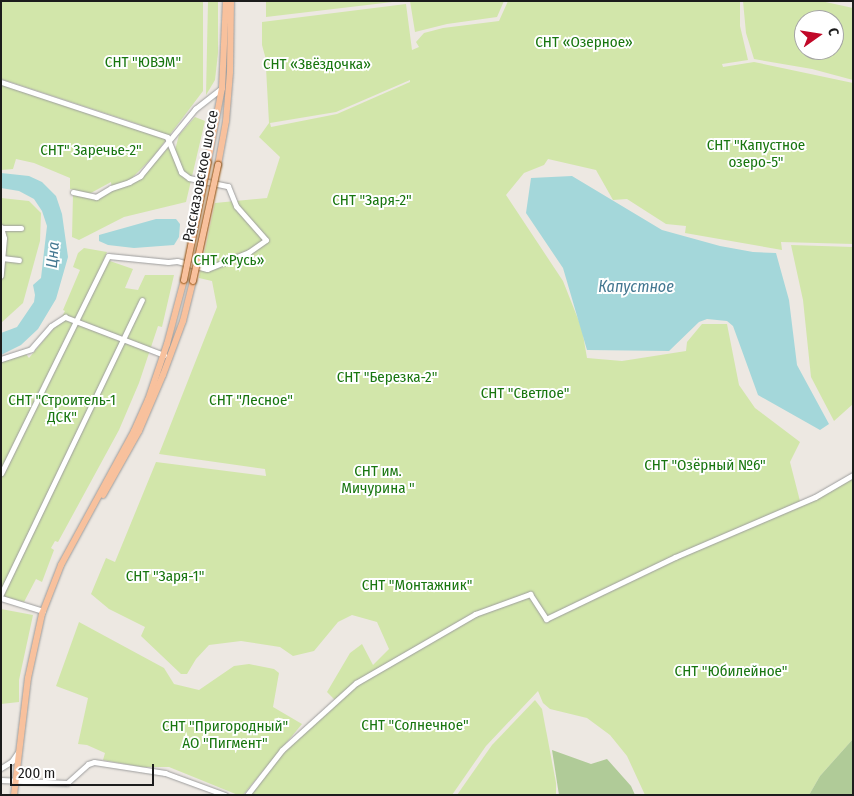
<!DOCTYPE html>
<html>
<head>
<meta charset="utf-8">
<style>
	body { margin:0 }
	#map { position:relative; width:854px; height:796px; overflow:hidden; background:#ede8e2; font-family:"Fira Sans Condensed",sans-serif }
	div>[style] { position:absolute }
	.grass>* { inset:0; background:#d2e6aa }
	.forest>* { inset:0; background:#b0cb98 }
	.water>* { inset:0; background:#a4d7da }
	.roads { filter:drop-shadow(0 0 1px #9d9d9d) drop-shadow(0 0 1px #9d9d9d) }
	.minor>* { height:5px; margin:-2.5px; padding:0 2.5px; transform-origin:2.5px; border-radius:2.5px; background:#fff }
	.major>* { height:6px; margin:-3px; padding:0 3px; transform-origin:3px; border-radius:3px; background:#f8c19d }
	.bridges { filter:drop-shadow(0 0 1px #8f4a06) drop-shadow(0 0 1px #8f4a06) }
	.major-bridge>* { height:6px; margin:-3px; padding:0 3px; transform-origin:3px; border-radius:3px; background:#f8c19d }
	span { translate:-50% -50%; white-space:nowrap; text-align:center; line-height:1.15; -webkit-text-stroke:4px #fff; paint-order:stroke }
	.park-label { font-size:15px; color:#18760f }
	.street-label { font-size:15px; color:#1c1c1c }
	.water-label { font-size:16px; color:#447891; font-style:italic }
	.frame { position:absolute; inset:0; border:2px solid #1c1c1c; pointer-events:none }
	.north { position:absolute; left:794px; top:10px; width:50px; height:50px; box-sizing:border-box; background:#fff; border:1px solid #a4a4a4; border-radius:50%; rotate:77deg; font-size:14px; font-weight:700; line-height:20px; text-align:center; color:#1c1c1c }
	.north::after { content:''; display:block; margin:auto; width:18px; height:22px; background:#c10828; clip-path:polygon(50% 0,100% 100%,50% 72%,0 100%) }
	.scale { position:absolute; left:10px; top:764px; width:144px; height:22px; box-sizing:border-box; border:2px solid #1c1c1c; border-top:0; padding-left:6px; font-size:15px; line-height:18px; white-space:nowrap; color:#1c1c1c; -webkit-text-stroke:4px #fff; paint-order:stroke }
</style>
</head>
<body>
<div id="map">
	<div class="grass">
		<i style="clip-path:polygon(1px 1px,203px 1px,203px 91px,153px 157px,133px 177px,135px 182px,143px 176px,168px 148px,175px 150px,179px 135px,195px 117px,205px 121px,186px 202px,124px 217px,79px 240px,72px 237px,73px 194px,98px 200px,112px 190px,111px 182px,89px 194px,70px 189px,70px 178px,34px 163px,16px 159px,13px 169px,1px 170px,1px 84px,140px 129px,141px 125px,1px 79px)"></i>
		<i style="clip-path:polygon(208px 1px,218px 1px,218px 53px,215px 80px,206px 95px)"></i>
		<i style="clip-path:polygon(266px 1px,401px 1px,266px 17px)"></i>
		<i style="clip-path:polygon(410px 1px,504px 1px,497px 17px,447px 24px,415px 32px)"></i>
		<i style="clip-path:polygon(evenodd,508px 1px,740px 1px,740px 26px,748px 60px,722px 64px,723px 67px,754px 62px,853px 83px,853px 244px,781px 242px,782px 250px,685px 233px,686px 226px,666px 224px,627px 199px,613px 200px,596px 170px,548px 159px,544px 165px,524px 173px,506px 195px,563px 281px,582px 329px,587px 358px,622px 361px,686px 351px,687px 342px,702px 324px,727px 324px,739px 385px,755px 408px,800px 442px,790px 462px,801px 505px,853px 477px,853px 739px,820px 776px,809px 795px,645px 795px,627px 756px,610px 735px,587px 718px,550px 709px,543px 703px,538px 691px,486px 746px,452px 795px,251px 795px,275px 762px,309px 727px,337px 702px,327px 692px,350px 653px,362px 644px,373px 665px,389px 649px,377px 622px,352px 615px,338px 622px,314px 651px,293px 656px,280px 647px,241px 641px,209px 645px,196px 659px,187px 674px,181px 674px,141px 636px,145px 627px,109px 609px,91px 594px,106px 558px,115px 562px,156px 462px,266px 476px,265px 469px,159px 454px,217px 307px,212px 281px,199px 278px,215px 203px,267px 198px,280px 157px,259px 137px,269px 123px,266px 68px,268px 67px,262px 45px,262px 22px,406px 4px,412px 50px,419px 47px,416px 42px,424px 33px,443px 28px,499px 21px,508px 1px,410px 80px,410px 82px,337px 114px,271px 127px,270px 123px,336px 112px,410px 80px)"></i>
		<i style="clip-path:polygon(evenodd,743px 1px,821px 1px,853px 8px,853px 80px,812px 69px,754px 59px,746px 33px,743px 1px,804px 20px,834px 20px,834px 50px,804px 50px,804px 20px)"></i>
		<i style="clip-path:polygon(1px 198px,29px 201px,41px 213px,40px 241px,23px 303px,1px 323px)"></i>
		<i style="clip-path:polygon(791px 245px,853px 247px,853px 404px,834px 421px,811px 377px,803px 300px)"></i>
		<i style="clip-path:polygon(84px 248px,107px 252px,104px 259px,133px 269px,125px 288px,138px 290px,145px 275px,174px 275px,162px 327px,158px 326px,139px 383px,119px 430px,58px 542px,55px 541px,51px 548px,54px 550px,42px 582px,36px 579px,24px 602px,1px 596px,1px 362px,25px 353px,29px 358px,59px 322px,65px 311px,63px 310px,80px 270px,73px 267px,78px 253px)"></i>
		<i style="clip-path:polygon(1px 609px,33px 615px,19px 680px,19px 702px,1px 704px)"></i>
		<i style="clip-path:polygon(79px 622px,164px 668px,174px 684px,199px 690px,234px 666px,249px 664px,274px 669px,279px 673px,273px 707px,302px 724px,243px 795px,238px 795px,169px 767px,141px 767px,103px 760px,105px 753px,87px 745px,78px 744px,88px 698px,56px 686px)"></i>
		<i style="clip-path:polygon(535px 700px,542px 709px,556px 783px,556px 795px,457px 795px,492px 745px)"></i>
	</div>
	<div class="forest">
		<i style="clip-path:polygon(853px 739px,853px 795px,809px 795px,820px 776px)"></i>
		<i style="clip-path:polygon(552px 750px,591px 764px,607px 759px,631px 786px,635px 795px,559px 795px)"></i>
	</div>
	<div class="water">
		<i style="clip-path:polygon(1px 173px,29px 176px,42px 182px,56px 196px,62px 214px,68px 257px,56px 299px,38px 329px,21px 345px,1px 355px,1px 333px,17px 327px,34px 302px,35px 295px,33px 285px,41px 278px,47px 226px,42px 211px,34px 199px,19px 191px,1px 188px)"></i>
		<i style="clip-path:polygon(572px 176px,662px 230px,720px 246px,753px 252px,776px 253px,789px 300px,797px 365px,829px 424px,820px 430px,758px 395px,733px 326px,727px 321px,707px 319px,699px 322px,669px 351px,587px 350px,563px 268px,526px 213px,531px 178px)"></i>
		<i style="clip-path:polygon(156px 219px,176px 219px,180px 224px,179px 237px,174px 245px,134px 248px,108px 245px,99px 241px,99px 235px)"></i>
	</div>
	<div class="roads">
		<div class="minor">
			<i style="left:1px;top:82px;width:175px;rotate:18.3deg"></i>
			<i style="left:167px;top:137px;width:38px;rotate:68deg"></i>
			<i style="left:181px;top:172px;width:10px;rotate:37deg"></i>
			<i style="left:189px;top:178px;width:40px;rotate:12deg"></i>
			<i style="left:228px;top:186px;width:22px;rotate:68deg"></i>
			<i style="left:236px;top:206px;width:45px;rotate:48.6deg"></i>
			<i style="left:266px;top:240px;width:21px;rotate:145deg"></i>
			<i style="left:249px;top:252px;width:45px;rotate:158deg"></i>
			<i style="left:207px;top:269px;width:31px;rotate:-165deg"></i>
			<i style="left:177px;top:261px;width:9px;rotate:174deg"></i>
			<i style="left:168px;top:262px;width:60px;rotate:-174.3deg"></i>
			<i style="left:108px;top:256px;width:242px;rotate:116.2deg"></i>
			<i style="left:73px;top:192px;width:24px;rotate:12deg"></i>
			<i style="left:96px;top:197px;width:17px;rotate:-31deg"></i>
			<i style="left:111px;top:188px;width:19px;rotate:-18deg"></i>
			<i style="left:129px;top:182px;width:13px;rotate:-29deg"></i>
			<i style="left:140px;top:176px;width:87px;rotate:-50.6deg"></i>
			<i style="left:195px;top:109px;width:34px;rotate:-38deg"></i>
			<i style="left:1px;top:227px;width:11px;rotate:75deg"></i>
			<i style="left:4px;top:238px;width:38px;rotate:95deg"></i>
			<i style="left:3px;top:228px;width:18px"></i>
			<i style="left:2px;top:258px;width:17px;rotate:7deg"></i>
			<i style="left:1px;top:359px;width:32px;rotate:-18deg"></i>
			<i style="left:31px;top:349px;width:30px;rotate:-49deg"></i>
			<i style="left:51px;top:326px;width:17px;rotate:-33deg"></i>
			<i style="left:65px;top:317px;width:106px;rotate:21deg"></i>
			<i style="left:1px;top:594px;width:326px;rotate:-64.4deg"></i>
			<i style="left:1px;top:598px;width:44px;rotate:17.2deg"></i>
			<i style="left:1px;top:768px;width:13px;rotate:-32deg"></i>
			<i style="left:12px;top:761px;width:11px;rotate:-56deg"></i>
			<i style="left:1px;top:780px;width:66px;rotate:2.6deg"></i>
			<i style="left:67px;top:783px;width:28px;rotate:-42deg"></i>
			<i style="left:88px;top:764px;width:6px;rotate:-18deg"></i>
			<i style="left:94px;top:762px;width:72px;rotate:8.8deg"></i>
			<i style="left:165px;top:773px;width:64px;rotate:20.1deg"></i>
			<i style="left:247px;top:795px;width:57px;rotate:-52.1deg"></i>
			<i style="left:282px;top:750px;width:100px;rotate:-42.2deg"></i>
			<i style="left:356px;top:683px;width:138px;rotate:-30.1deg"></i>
			<i style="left:475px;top:614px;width:59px;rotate:-20deg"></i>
			<i style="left:530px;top:594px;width:30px;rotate:57deg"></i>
			<i style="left:546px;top:619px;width:143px;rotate:-25.7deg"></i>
			<i style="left:675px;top:557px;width:152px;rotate:-23.2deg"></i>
			<i style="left:815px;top:497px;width:44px;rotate:-30.1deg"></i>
		</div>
		<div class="major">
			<i style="left:208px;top:162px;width:75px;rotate:-79.3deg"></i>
			<i style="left:222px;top:88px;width:87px;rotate:-87.4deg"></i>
			<i style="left:218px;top:165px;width:45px;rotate:-79.7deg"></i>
			<i style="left:226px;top:121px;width:49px;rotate:-85.3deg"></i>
			<i style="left:230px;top:72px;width:71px;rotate:-89.2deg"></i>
			<i style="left:103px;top:495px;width:73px;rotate:-60.6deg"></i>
			<i style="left:139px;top:431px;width:61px;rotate:-66.8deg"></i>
			<i style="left:163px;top:375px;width:58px;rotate:-69.7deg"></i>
			<i style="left:183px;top:321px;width:41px;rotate:-76deg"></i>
			<i style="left:14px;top:795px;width:118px;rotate:-83.2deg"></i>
			<i style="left:28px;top:678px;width:66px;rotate:-77.7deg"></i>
			<i style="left:42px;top:614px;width:53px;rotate:-68.8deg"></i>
			<i style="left:61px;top:565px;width:153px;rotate:-61.4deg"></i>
			<i style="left:134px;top:431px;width:34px;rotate:-66deg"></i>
			<i style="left:148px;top:400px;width:59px;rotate:-71.3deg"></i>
			<i style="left:167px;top:344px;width:66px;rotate:-75.1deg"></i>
		</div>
	</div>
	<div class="bridges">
		<div class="major-bridge">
			<i style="left:184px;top:280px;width:120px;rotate:-78.5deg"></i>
			<i style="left:193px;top:281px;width:119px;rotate:-77.8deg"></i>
		</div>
	</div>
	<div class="park-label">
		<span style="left:584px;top:43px">СНТ «Озерное»</span>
		<span style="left:143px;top:63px">СНТ "ЮВЭМ"</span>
		<span style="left:317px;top:65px">СНТ «Звёздочка»</span>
		<span style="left:756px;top:154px">СНТ "Капустное<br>озеро-5"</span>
		<span style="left:91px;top:151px">СНТ" Заречье-2"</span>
		<span style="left:372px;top:201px">СНТ "Заря-2"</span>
		<span style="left:229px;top:261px">СНТ «Русь»</span>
		<span style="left:387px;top:378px">СНТ "Березка-2"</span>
		<span style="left:525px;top:394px">СНТ "Светлое"</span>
		<span style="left:62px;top:409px">СНТ "Строитель-1<br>ДСК"</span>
		<span style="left:251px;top:401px">СНТ "Лесное"</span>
		<span style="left:705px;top:466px">СНТ "Озёрный №6"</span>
		<span style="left:378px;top:480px">СНТ им.<br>Мичурина "</span>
		<span style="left:165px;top:577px">СНТ "Заря-1"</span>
		<span style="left:417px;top:586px">СНТ "Монтажник"</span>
		<span style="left:731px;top:672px">СНТ "Юбилейное"</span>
		<span style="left:225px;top:735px">СНТ "Пригородный"<br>АО "Пигмент"</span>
		<span style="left:415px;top:726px">СНТ "Солнечное"</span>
	</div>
	<div class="street-label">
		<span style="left:201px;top:176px;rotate:-79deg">Рассказовское шоссе</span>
	</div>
	<div class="water-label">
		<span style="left:53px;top:255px;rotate:-85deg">Цна</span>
		<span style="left:636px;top:287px">Капустное</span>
	</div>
	<div class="frame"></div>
	<div class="north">С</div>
	<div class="scale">200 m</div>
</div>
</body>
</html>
